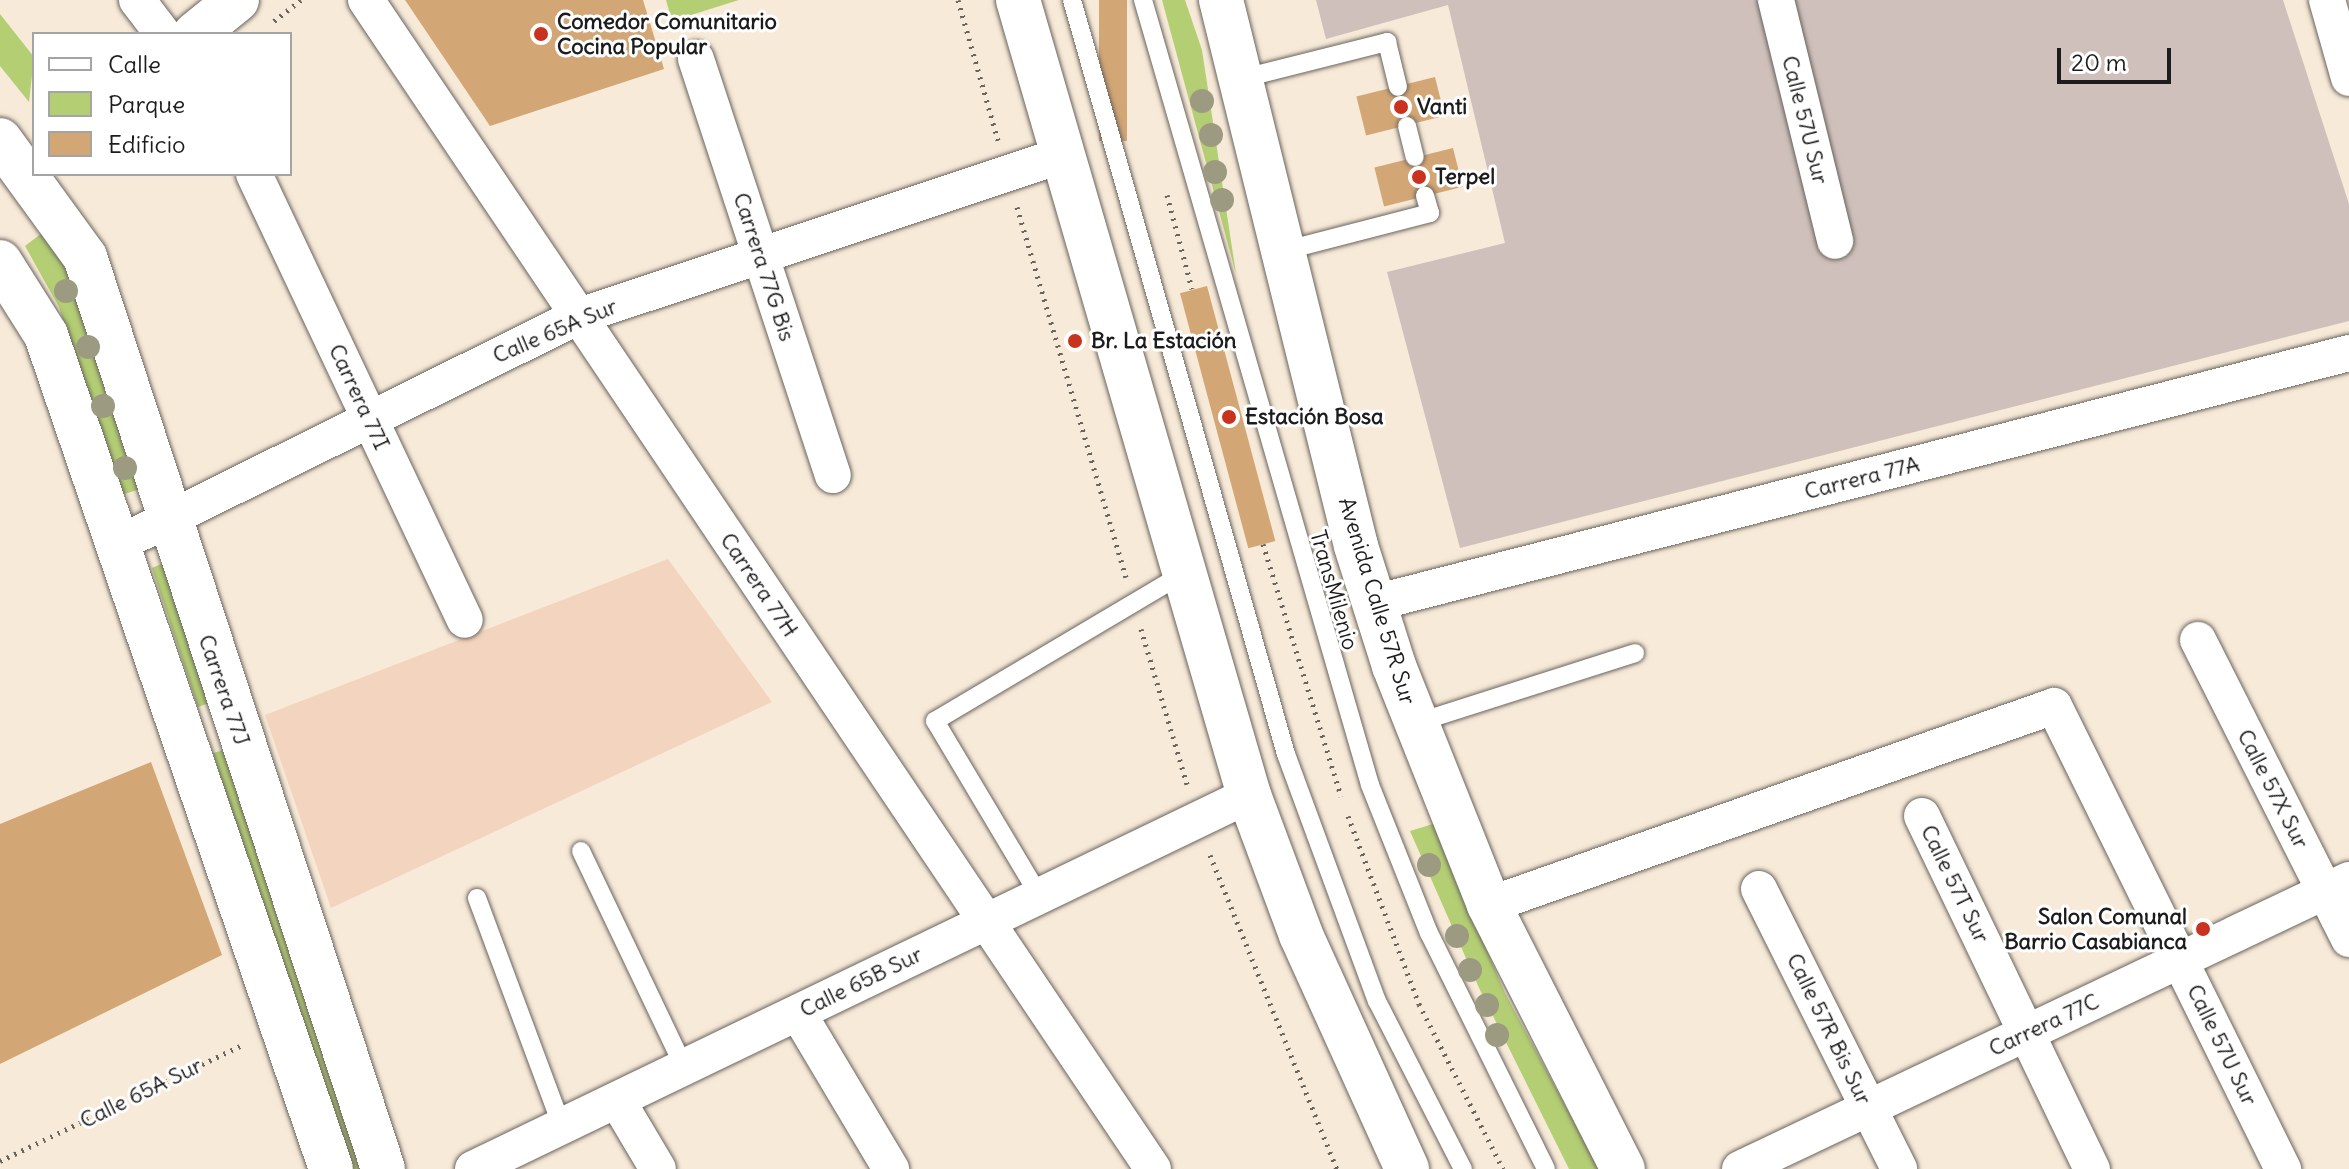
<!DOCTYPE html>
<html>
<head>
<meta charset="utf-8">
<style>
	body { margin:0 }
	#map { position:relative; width:2349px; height:1169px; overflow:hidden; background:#f8ead8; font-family:Delius,sans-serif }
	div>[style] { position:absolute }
	.built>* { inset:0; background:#f3d4bf }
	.industrial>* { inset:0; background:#cfc0bb }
	.green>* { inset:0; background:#b4ce74; transform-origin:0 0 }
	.building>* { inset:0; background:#d3a675; transform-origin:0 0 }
	.path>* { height:5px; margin-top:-2.5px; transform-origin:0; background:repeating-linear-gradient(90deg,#69645e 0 2px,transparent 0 8px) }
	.roads { filter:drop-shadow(0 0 2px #69645e) drop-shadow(0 0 2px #69645e) }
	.lane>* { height:18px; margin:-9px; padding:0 9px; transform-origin:9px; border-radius:9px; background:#fff }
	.street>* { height:36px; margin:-18px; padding:0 18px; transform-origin:18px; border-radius:18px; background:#fff }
	.secondary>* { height:44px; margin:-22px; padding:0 22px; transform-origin:22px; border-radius:22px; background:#fff }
	.highway>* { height:44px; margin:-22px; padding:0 22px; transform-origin:22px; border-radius:22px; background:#fff }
	.trees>* { width:24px; height:24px; margin:-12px; border-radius:50%; background:#9c9b82 }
	.dots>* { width:22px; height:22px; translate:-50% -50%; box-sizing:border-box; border:4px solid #fff; border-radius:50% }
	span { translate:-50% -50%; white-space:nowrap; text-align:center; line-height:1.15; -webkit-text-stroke:6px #fff; paint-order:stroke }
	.poi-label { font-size:22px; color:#1c1c1c; font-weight:700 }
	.left { translate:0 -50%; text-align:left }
	.right { translate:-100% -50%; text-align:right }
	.street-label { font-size:22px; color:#1c1c1c }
	.legend { position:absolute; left:32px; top:32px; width:260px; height:144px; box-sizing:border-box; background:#fff; border:2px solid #a4a4a4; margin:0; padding:10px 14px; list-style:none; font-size:24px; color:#1c1c1c }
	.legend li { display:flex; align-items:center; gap:16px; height:40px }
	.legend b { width:40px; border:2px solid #a4a4a4 }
	.scale { position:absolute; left:2057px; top:48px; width:114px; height:36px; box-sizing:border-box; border:4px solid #1c1c1c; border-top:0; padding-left:10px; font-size:24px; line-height:28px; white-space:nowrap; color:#1c1c1c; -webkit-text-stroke:6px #fff; paint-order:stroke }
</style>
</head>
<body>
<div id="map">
	<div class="built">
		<i style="clip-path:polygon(668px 559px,772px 702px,331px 908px,265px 715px)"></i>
	</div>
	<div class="industrial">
		<i style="clip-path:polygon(1316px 0,2283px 0,2349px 204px,2349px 321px,1460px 548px,1387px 272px,1505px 243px,1448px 5px,1326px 39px)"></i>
	</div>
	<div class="green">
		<i style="clip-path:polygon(666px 0,739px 0,672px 21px)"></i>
		<i style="clip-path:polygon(1162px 0,1185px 0,1202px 50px,1236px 274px)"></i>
		<i style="clip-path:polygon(0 14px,34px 57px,29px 102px,0 66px)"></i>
		<i style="clip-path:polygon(47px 229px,66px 257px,147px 487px,121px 495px,59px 307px,25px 246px)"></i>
		<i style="clip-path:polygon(170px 560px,214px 701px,198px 707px,152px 568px)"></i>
		<i style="left:232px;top:747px;width:444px;height:20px;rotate:72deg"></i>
		<i style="clip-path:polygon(1433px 824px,1505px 993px,1599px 1169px,1569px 1169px,1480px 990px,1410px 831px)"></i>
	</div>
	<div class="building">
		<i style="clip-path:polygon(405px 0,643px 0,664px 69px,490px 126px)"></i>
		<i style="left:1099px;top:0;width:28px;height:141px"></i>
		<i style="left:1435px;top:77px;width:40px;height:81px;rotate:76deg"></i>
		<i style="left:1453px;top:148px;width:40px;height:81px;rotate:76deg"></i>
		<i style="left:1207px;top:286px;width:264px;height:28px;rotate:75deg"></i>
		<i style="clip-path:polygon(151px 762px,222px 955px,0 1064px,0 824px)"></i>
	</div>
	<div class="path">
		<i style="left:958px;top:0;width:146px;rotate:74.1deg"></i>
		<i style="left:274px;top:21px;width:34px;rotate:-38deg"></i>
		<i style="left:1167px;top:195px;width:97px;rotate:75.1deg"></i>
		<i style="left:1017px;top:207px;width:386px;rotate:73.6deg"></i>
		<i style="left:1263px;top:544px;width:264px;rotate:72.8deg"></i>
		<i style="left:1141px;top:629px;width:162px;rotate:73.5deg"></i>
		<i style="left:1348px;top:816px;width:201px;rotate:69.3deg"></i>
		<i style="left:1419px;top:1004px;width:185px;rotate:63deg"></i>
		<i style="left:1210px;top:855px;width:339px;rotate:68deg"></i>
		<i style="left:0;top:1161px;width:271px;rotate:-25.6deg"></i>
	</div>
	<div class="roads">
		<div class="lane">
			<i style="left:1072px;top:0;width:784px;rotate:74.16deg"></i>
			<i style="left:1286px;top:754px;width:263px;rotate:69.8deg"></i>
			<i style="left:1377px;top:1001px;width:189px;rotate:62.9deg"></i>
			<i style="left:1143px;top:0;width:817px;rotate:73.87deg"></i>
			<i style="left:1370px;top:785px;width:159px;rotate:68.3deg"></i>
			<i style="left:1429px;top:933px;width:263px;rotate:63.6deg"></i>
			<i style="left:1240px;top:79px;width:152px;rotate:-14.1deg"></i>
			<i style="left:1387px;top:42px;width:46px;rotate:76.3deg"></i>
			<i style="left:1407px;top:126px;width:32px;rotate:76deg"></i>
			<i style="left:1283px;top:251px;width:152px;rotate:-14.5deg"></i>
			<i style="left:1430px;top:213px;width:18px;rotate:-106deg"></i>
			<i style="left:1416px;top:723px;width:230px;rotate:-17.7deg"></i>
			<i style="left:581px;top:851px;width:239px;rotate:64.5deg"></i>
			<i style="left:1040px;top:897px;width:205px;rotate:-120.8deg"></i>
			<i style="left:935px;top:721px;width:288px;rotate:-30.7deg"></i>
			<i style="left:477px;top:898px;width:243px;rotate:69.6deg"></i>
		</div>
		<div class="street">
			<i style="left:137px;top:0;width:43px;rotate:52.6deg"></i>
			<i style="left:366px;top:0;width:1409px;rotate:56.05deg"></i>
			<i style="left:1776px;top:0;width:248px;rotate:76.2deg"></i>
			<i style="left:2327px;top:0;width:81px;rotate:74.2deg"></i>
			<i style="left:696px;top:59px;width:438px;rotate:71.8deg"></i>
			<i style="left:254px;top:174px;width:493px;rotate:64.7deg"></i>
			<i style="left:114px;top:546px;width:519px;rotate:-26.32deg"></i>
			<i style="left:579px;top:316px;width:510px;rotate:-18.4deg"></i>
			<i style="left:1374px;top:603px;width:1007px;rotate:-14.38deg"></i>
			<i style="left:2198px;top:640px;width:335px;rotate:63.2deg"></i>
			<i style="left:1922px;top:816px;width:392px;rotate:64.3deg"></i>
			<i style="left:1759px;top:889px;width:313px;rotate:63.4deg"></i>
			<i style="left:1489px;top:905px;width:599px;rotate:-19.4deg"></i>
			<i style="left:2054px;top:706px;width:517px;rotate:63.68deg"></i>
			<i style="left:798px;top:1013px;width:182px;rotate:59.2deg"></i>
			<i style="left:617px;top:1100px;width:80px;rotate:59.3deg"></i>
			<i style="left:473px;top:1169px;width:861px;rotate:-25.73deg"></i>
			<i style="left:1740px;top:1169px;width:674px;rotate:-25.39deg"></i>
		</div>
		<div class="secondary">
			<i style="left:195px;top:34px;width:54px;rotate:-39deg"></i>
			<i style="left:0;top:140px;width:145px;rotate:54deg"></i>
			<i style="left:85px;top:257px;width:959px;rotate:71.9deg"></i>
			<i style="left:0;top:262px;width:86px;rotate:57.8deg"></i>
			<i style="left:46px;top:335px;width:881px;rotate:71.13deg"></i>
		</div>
		<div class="highway">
			<i style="left:1018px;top:0;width:828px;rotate:73.8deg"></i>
			<i style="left:1249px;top:795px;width:149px;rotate:69.6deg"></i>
			<i style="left:1301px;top:935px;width:257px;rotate:65.6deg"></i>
			<i style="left:1221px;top:0;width:562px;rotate:76.11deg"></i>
			<i style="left:1356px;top:546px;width:126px;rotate:72.4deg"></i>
			<i style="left:1394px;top:666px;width:257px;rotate:68.3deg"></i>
			<i style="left:1489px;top:905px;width:296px;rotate:63.1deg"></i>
		</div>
	</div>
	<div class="trees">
		<i style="left:1202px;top:101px"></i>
		<i style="left:1211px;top:135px"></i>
		<i style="left:1215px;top:172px"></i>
		<i style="left:1222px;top:200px"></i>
		<i style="left:66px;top:291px"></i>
		<i style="left:88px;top:347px"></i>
		<i style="left:103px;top:406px"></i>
		<i style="left:125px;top:468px"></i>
		<i style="left:1429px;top:865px"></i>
		<i style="left:1457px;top:936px"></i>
		<i style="left:1470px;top:970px"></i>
		<i style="left:1487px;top:1005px"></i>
		<i style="left:1497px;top:1035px"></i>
	</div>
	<div class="dots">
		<i style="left:541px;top:34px;background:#c8321e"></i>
		<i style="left:1401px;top:107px;background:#c8321e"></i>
		<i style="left:1419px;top:177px;background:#c8321e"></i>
		<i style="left:1075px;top:341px;background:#c8321e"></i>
		<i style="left:1229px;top:417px;background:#c8321e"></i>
		<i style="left:2203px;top:929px;background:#c8321e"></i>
	</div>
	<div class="poi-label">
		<span class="left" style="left:557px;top:34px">Comedor Comunitario<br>Cocina Popular</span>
		<span class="left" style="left:1417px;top:107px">Vanti</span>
		<span class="left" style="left:1435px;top:177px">Terpel</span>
		<span class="left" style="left:1091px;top:341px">Br. La Estación</span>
		<span class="left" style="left:1245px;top:417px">Estación Bosa</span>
		<span class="right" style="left:2187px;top:929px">Salon Comunal<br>Barrio Casabianca</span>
	</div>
	<div class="street-label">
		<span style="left:1805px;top:120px;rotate:76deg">Calle 57U Sur</span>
		<span style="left:764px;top:267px;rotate:72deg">Carrera 77G Bis</span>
		<span style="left:555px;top:331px;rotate:-23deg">Calle 65A Sur</span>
		<span style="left:359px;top:397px;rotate:65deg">Carrera 77I</span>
		<span style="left:1862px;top:478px;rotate:-14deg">Carrera 77A</span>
		<span style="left:759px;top:585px;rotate:56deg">Carrera 77H</span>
		<span style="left:1334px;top:590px;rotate:74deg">TransMilenio</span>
		<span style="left:1377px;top:601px;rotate:73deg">Avenida Calle 57R Sur</span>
		<span style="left:224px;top:690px;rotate:71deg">Carrera 77J</span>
		<span style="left:2273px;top:789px;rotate:63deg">Calle 57X Sur</span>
		<span style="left:1955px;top:884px;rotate:64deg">Calle 57T Sur</span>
		<span style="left:861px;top:982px;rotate:-26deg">Calle 65B Sur</span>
		<span style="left:2044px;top:1025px;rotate:-25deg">Carrera 77C</span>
		<span style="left:1829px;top:1029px;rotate:64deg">Calle 57R Bis Sur</span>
		<span style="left:2222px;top:1045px;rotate:64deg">Calle 57U Sur</span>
		<span style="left:141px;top:1093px;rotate:-26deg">Calle 65A Sur</span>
	</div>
	<ul class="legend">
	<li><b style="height:10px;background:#fff"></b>Calle</li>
	<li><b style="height:22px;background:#b4ce74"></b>Parque</li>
	<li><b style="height:22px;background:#d3a675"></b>Edificio</li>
	</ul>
	<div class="scale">20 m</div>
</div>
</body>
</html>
